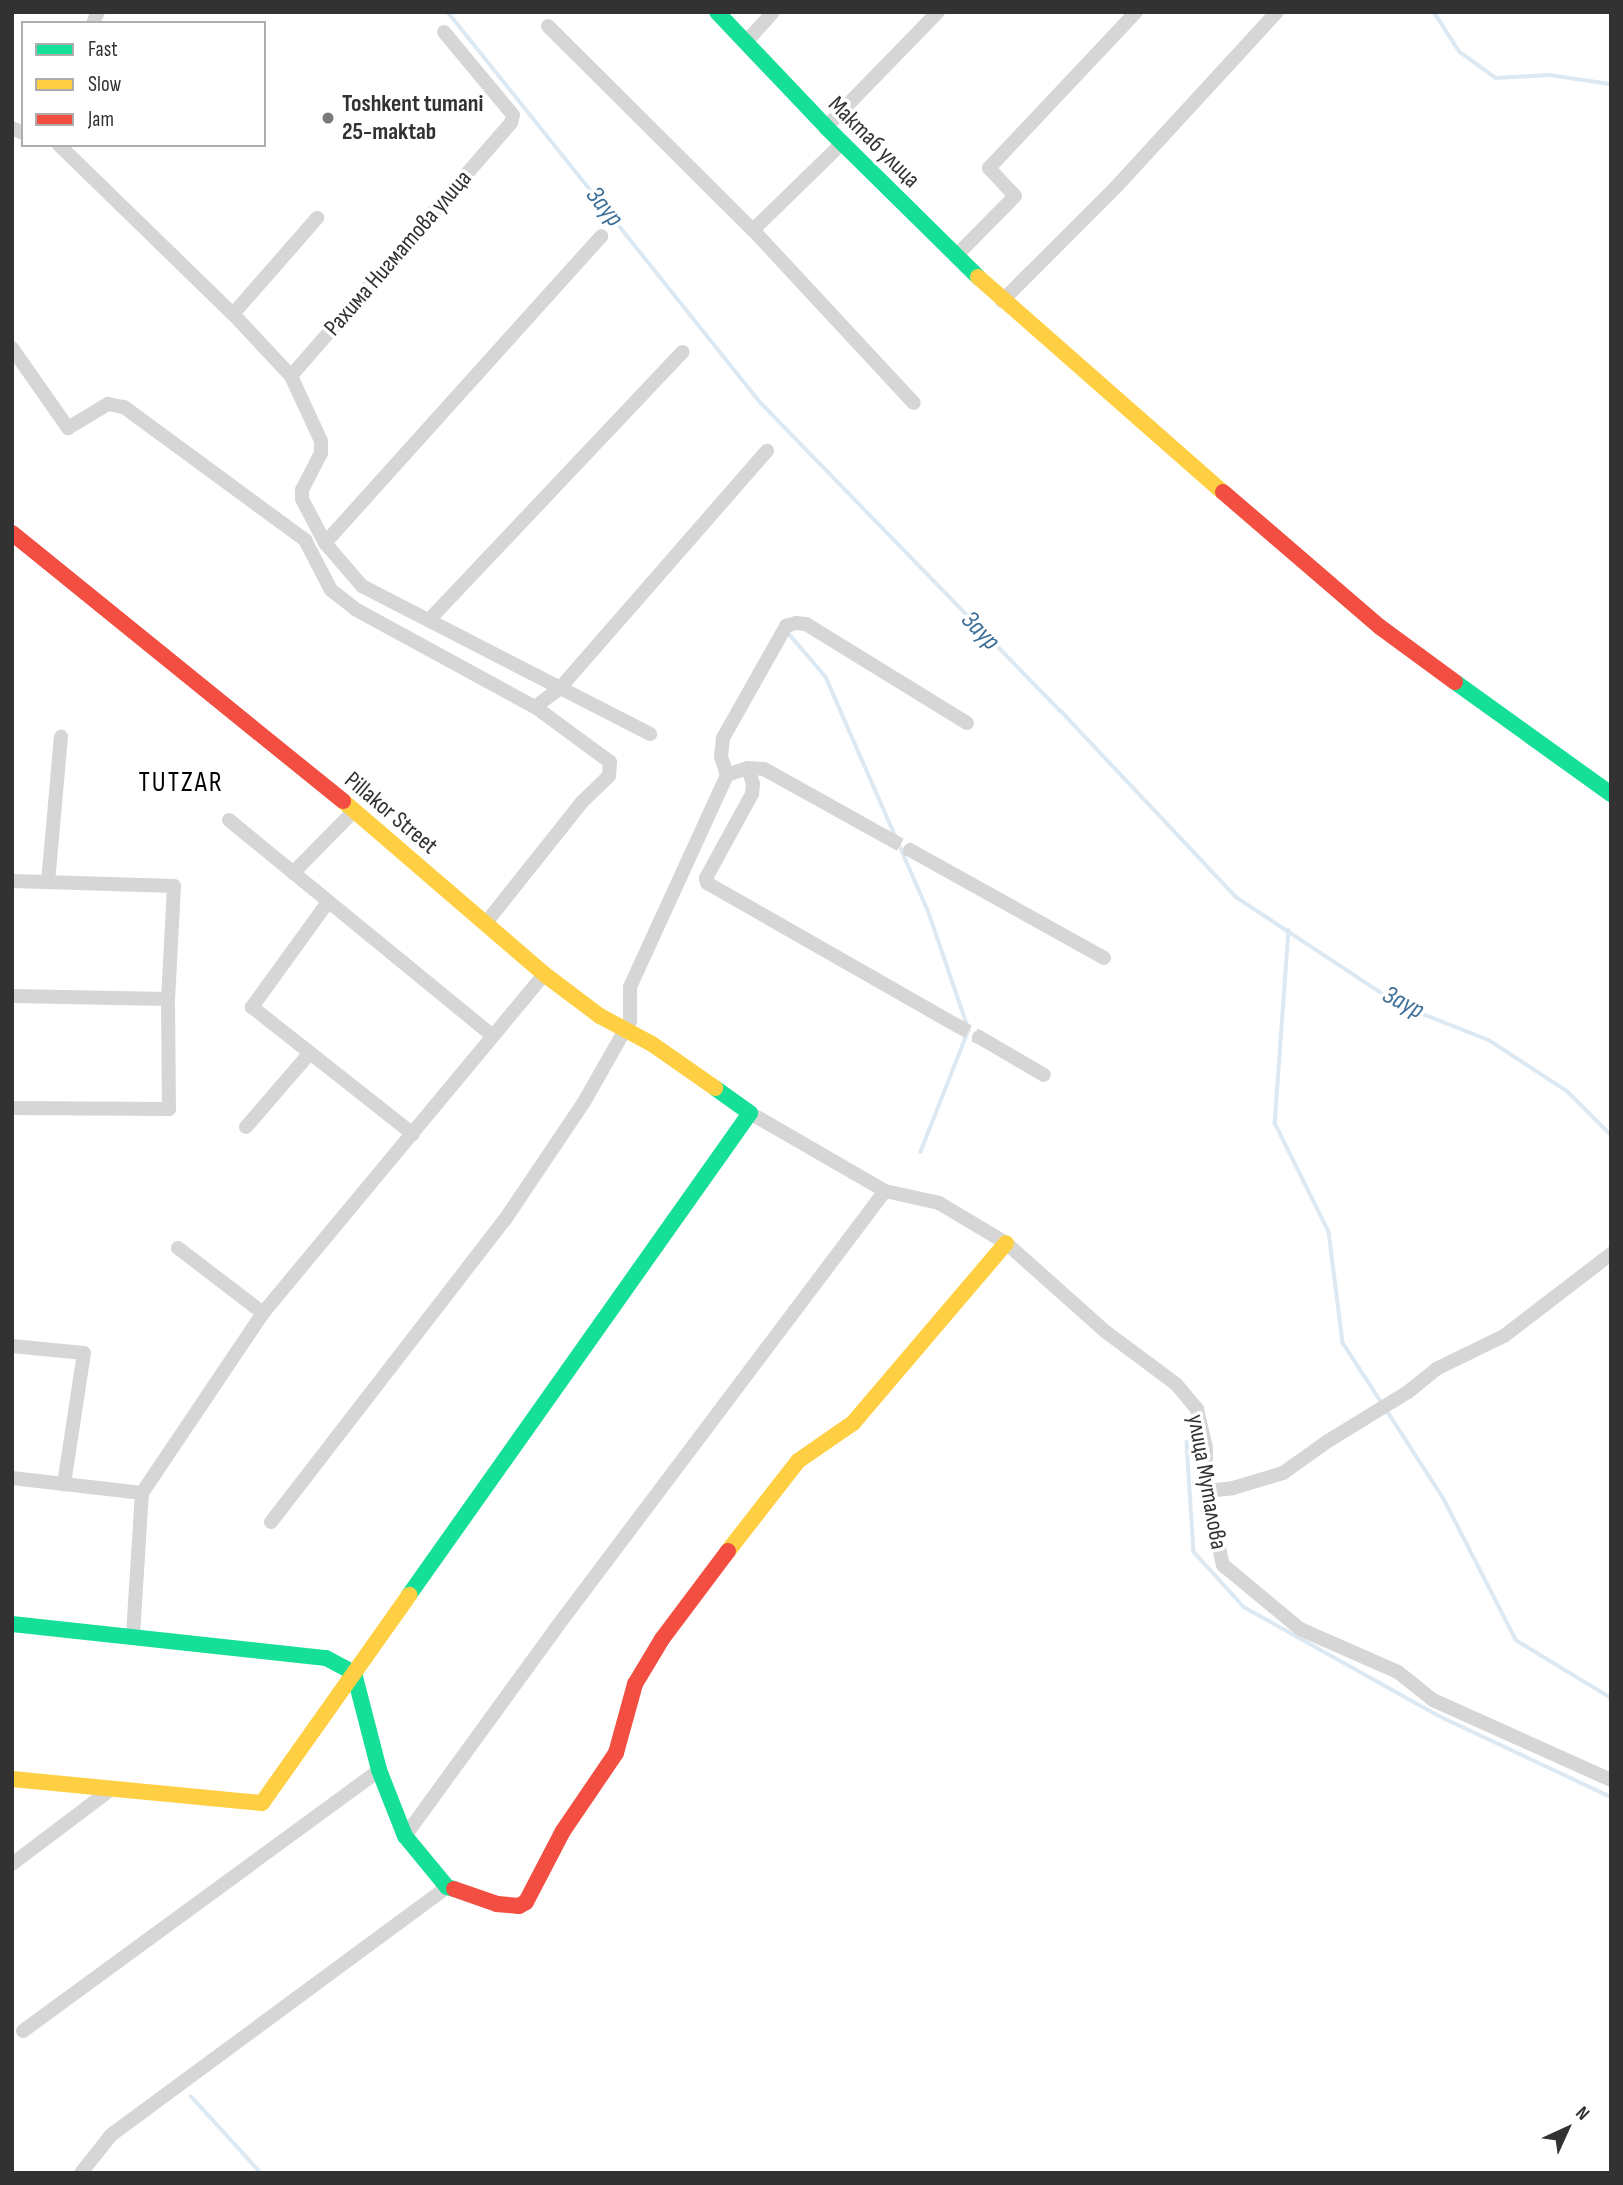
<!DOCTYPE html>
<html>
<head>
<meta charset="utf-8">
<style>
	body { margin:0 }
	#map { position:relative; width:1623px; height:2185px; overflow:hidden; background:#fff; font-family:"Sofia Sans Condensed",sans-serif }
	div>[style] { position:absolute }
	.stream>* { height:3.5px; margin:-1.75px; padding:0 1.75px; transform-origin:1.75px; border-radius:1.75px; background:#dce9f3 }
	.street-tunnel>* { height:14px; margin-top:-7px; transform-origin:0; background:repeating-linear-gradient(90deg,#d6d6d6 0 14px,transparent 0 21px) }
	.street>* { height:14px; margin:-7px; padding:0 7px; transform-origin:7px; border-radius:7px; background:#d6d6d6 }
	.fast>* { height:16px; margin:-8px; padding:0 8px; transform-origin:8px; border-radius:8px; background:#16e098 }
	.slow>* { height:16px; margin:-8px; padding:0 8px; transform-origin:8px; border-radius:8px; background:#ffcf43 }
	.jam>* { height:16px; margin:-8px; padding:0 8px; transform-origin:8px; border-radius:8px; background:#f24e42 }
	.dots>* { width:19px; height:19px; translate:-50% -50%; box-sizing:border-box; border:4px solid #fff; border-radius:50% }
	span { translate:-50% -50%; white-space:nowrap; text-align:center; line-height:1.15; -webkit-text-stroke:7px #fff; paint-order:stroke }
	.poi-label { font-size:24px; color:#323232; font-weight:700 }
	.left { translate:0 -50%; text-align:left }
	.street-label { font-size:24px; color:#323232 }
	.water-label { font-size:26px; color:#3d6f98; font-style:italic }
	.quarter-label { font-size:28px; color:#000; letter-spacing:2px }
	.frame { position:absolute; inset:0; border:14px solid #323232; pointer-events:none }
	.legend { position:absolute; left:21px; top:21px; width:245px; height:126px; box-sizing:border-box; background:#fff; border:2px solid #adadad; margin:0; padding:9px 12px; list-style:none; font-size:21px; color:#323232 }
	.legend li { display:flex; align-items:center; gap:14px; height:35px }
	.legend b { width:35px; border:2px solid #adadad }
	.north { position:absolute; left:1532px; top:2094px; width:70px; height:70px; -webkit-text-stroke:5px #fff; paint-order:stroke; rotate:45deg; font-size:19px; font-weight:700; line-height:28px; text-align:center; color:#323232 }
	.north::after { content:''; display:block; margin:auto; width:24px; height:32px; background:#323232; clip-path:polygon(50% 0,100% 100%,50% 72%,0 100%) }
</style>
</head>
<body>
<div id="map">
	<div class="stream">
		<i style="left:448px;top:12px;width:501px;rotate:51.32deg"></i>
		<i style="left:761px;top:403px;width:430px;rotate:45.8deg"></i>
		<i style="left:1061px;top:711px;width:255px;rotate:46.7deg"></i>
		<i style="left:1236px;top:897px;width:196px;rotate:33.4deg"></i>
		<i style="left:1400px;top:1005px;width:96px;rotate:21.5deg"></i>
		<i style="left:1489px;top:1040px;width:93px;rotate:33.2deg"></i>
		<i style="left:1567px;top:1091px;width:62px;rotate:45deg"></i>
		<i style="left:1434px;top:12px;width:48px;rotate:57deg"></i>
		<i style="left:1460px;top:52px;width:44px;rotate:35.8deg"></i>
		<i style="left:1496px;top:78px;width:53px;rotate:-3.2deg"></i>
		<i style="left:1549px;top:75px;width:63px;rotate:8.3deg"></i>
		<i style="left:790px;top:635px;width:55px;rotate:49.4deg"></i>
		<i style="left:826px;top:677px;width:254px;rotate:66.4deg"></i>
		<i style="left:928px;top:910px;width:127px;rotate:71.1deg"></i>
		<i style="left:969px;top:1030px;width:131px;rotate:111.5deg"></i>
		<i style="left:1289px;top:930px;width:194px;rotate:94.1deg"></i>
		<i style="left:1275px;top:1123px;width:122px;rotate:63.6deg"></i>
		<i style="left:1329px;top:1232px;width:112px;rotate:82.8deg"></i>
		<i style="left:1343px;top:1343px;width:72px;rotate:57deg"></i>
		<i style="left:1386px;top:1409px;width:107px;rotate:57.2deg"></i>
		<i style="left:1444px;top:1499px;width:158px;rotate:62.9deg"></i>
		<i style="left:1516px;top:1640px;width:111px;rotate:31.4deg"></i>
		<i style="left:1187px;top:1442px;width:110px;rotate:86.4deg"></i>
		<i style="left:1194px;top:1552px;width:74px;rotate:47.7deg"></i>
		<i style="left:1244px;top:1607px;width:223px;rotate:29.2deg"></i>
		<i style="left:1439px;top:1716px;width:190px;rotate:25.2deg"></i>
		<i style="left:191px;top:2096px;width:104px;rotate:47.7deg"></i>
	</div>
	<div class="street-tunnel">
		<i style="left:888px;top:838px;width:25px;rotate:29deg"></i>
		<i style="left:956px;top:1025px;width:26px;rotate:28deg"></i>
	</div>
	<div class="street">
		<i style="left:93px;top:23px;width:12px;rotate:-66deg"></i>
		<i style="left:548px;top:26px;width:289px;rotate:44.9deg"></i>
		<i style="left:753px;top:230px;width:236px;rotate:47.1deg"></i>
		<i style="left:747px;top:41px;width:39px;rotate:-48deg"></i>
		<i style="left:826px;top:127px;width:161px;rotate:-45.8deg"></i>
		<i style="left:12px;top:128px;width:12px;rotate:24deg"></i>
		<i style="left:59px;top:145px;width:243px;rotate:44.2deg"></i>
		<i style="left:233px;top:314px;width:85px;rotate:46.9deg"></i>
		<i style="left:291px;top:376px;width:72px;rotate:65.2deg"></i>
		<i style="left:321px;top:441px;width:12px;rotate:90deg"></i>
		<i style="left:321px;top:453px;width:42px;rotate:117.2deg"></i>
		<i style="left:302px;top:490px;width:9px;rotate:90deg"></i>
		<i style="left:302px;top:499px;width:50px;rotate:62.4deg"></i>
		<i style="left:325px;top:543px;width:57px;rotate:49.3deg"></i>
		<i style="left:362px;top:586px;width:324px;rotate:27.2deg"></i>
		<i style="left:753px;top:230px;width:124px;rotate:-44.3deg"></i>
		<i style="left:956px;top:256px;width:84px;rotate:-45.5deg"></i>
		<i style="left:1015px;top:196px;width:38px;rotate:-133deg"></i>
		<i style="left:989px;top:168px;width:214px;rotate:-46.7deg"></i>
		<i style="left:1002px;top:301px;width:161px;rotate:-45deg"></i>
		<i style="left:1116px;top:187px;width:238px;rotate:-47.4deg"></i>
		<i style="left:233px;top:314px;width:128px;rotate:-48.8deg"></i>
		<i style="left:12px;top:348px;width:98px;rotate:55deg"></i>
		<i style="left:68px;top:428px;width:47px;rotate:-31deg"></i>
		<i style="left:108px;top:404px;width:16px;rotate:11deg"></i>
		<i style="left:124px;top:407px;width:225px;rotate:36.3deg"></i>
		<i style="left:305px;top:540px;width:56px;rotate:62.5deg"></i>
		<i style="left:331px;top:590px;width:31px;rotate:38deg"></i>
		<i style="left:355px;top:609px;width:205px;rotate:28.6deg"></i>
		<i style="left:535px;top:707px;width:31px;rotate:-37deg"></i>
		<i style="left:560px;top:688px;width:315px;rotate:-48.9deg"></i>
		<i style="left:291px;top:376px;width:335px;rotate:-49deg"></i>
		<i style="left:511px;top:123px;width:8px;rotate:-76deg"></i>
		<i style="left:513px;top:115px;width:108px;rotate:-129.7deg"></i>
		<i style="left:325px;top:543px;width:413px;rotate:-48deg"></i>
		<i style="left:429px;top:620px;width:369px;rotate:-46.6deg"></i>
		<i style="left:748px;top:768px;width:17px;rotate:73deg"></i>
		<i style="left:753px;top:784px;width:10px;rotate:96deg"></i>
		<i style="left:752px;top:794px;width:96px;rotate:118.7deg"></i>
		<i style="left:706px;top:878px;width:5px;rotate:79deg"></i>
		<i style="left:707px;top:883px;width:287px;rotate:29.7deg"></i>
		<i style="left:229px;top:820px;width:340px;rotate:39.3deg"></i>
		<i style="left:888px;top:838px;width:142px;rotate:-150.9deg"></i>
		<i style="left:764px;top:769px;width:16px;rotate:-176deg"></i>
		<i style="left:748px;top:768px;width:22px;rotate:162deg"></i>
		<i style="left:727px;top:775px;width:19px;rotate:-108deg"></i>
		<i style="left:721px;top:757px;width:19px;rotate:-84deg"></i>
		<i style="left:723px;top:738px;width:129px;rotate:-60.6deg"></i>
		<i style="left:786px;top:626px;width:10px;rotate:-17deg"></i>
		<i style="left:796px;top:623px;width:10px;rotate:6deg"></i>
		<i style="left:806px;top:624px;width:189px;rotate:31.6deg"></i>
		<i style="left:910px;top:850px;width:222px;rotate:29.1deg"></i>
		<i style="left:293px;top:873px;width:87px;rotate:-45.5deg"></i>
		<i style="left:12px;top:881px;width:162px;rotate:1.8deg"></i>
		<i style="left:174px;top:886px;width:113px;rotate:93deg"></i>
		<i style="left:168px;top:999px;width:110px;rotate:89.5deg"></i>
		<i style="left:169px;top:1109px;width:157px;rotate:-179.6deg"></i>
		<i style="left:48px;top:882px;width:146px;rotate:-84.9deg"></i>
		<i style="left:328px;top:902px;width:130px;rotate:125.9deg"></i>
		<i style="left:252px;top:1007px;width:205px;rotate:38.3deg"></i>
		<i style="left:485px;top:924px;width:156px;rotate:-51.5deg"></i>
		<i style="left:582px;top:802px;width:37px;rotate:-44deg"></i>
		<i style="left:609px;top:776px;width:14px;rotate:-86deg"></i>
		<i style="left:610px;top:762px;width:93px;rotate:-143.7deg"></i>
		<i style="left:12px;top:996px;width:156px;rotate:1.1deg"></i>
		<i style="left:979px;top:1037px;width:75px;rotate:30.3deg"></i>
		<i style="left:750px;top:1113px;width:156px;rotate:30deg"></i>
		<i style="left:885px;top:1191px;width:55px;rotate:12.5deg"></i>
		<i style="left:939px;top:1203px;width:78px;rotate:30.8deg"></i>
		<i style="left:1006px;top:1243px;width:134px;rotate:41.7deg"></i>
		<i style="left:1106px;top:1332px;width:87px;rotate:36.6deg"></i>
		<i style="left:1176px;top:1384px;width:33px;rotate:50deg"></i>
		<i style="left:1197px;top:1409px;width:39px;rotate:77deg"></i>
		<i style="left:1206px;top:1447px;width:44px;rotate:90deg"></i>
		<i style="left:1206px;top:1491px;width:76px;rotate:77.1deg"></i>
		<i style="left:1223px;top:1565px;width:100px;rotate:39.7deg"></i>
		<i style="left:1300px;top:1629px;width:107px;rotate:23.7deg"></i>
		<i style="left:1398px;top:1672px;width:45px;rotate:38.7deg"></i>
		<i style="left:1433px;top:1700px;width:195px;rotate:24.2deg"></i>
		<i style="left:246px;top:1127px;width:96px;rotate:-49.2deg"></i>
		<i style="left:178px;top:1248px;width:107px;rotate:37.4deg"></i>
		<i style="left:12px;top:1346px;width:72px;rotate:5.6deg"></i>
		<i style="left:84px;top:1353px;width:133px;rotate:98.7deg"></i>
		<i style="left:12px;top:1478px;width:131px;rotate:6.6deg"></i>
		<i style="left:1206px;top:1491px;width:27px;rotate:-6deg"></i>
		<i style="left:1233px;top:1488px;width:52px;rotate:-16.7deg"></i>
		<i style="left:1283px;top:1473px;width:55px;rotate:-35.4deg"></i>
		<i style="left:1328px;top:1441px;width:94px;rotate:-31.5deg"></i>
		<i style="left:1408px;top:1392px;width:36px;rotate:-39deg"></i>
		<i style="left:1436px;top:1369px;width:76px;rotate:-25.9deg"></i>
		<i style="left:1504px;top:1336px;width:135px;rotate:-37.5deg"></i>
		<i style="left:271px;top:1522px;width:381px;rotate:-52.3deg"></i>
		<i style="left:504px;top:1221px;width:143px;rotate:-56.1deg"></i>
		<i style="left:584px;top:1102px;width:93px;rotate:-60.4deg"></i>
		<i style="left:630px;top:1021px;width:34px;rotate:-90deg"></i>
		<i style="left:630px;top:987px;width:233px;rotate:-65.4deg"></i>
		<i style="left:133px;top:1635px;width:142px;rotate:-86.4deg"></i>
		<i style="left:142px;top:1493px;width:217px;rotate:-56.1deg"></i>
		<i style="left:263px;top:1313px;width:440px;rotate:-50.3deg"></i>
		<i style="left:405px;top:1836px;width:257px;rotate:-54deg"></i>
		<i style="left:556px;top:1628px;width:547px;rotate:-53.03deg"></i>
		<i style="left:12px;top:1864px;width:126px;rotate:-37deg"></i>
		<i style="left:23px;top:2031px;width:441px;rotate:-36.2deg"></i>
		<i style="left:81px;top:2173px;width:48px;rotate:-51.7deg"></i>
		<i style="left:111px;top:2135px;width:418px;rotate:-36.4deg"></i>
	</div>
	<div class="fast">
		<i style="left:717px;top:12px;width:158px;rotate:46.5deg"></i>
		<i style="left:826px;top:127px;width:214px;rotate:44.6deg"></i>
		<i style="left:1455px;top:682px;width:192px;rotate:35.7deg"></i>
		<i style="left:409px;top:1595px;width:590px;rotate:-54.72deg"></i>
		<i style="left:750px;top:1113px;width:43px;rotate:-144.5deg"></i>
		<i style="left:12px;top:1624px;width:316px;rotate:6.2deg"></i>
		<i style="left:326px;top:1658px;width:32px;rotate:28deg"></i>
		<i style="left:354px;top:1673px;width:100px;rotate:75.5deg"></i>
		<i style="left:379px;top:1770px;width:71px;rotate:68.5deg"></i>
		<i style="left:405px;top:1836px;width:66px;rotate:50.5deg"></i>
		<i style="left:447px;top:1887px;width:7px;rotate:16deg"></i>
	</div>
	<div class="slow">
		<i style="left:978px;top:277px;width:326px;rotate:41.3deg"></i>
		<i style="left:343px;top:801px;width:265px;rotate:40.7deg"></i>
		<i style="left:544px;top:974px;width:70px;rotate:36.9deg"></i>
		<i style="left:600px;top:1016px;width:59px;rotate:28.3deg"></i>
		<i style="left:652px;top:1044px;width:77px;rotate:34.9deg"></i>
		<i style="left:728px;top:1551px;width:114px;rotate:-52.1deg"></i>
		<i style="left:798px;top:1461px;width:67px;rotate:-34.6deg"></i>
		<i style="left:853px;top:1423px;width:236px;rotate:-49.6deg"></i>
		<i style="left:12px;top:1779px;width:251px;rotate:5.5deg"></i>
		<i style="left:262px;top:1803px;width:255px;rotate:-54.7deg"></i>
	</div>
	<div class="jam">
		<i style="left:1223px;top:492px;width:207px;rotate:40.7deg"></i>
		<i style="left:1380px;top:627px;width:93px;rotate:36.3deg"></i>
		<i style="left:12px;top:533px;width:426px;rotate:39deg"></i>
		<i style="left:454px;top:1889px;width:46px;rotate:19.2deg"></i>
		<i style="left:497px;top:1904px;width:22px;rotate:5deg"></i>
		<i style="left:519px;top:1906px;width:8px;rotate:-30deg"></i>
		<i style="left:526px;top:1902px;width:80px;rotate:-62.5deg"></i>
		<i style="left:563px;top:1831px;width:94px;rotate:-55.8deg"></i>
		<i style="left:616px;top:1753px;width:72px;rotate:-74.6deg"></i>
		<i style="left:635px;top:1684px;width:52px;rotate:-59deg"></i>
		<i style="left:662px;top:1639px;width:110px;rotate:-53.1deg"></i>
	</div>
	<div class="dots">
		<i style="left:328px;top:118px;background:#7a7a7a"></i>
	</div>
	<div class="poi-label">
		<span class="left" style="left:342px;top:118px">Toshkent tumani<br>25-maktab</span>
	</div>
	<div class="street-label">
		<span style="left:874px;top:142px;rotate:45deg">Мактаб улица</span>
		<span style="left:398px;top:253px;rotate:-49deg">Рахима Нигматова улица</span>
		<span style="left:391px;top:813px;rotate:40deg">Pillakor Street</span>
		<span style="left:1207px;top:1482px;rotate:80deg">улица Муталова</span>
	</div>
	<div class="water-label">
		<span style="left:604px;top:207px;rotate:51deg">Заур</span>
		<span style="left:980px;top:631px;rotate:46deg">Заур</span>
		<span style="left:1403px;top:1003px;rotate:27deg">Заур</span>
	</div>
	<div class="quarter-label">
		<span style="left:181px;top:783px">TUTZAR</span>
	</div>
	<div class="frame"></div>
	<ul class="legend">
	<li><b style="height:9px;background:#16e098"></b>Fast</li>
	<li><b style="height:9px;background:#ffcf43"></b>Slow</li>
	<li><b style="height:9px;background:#f24e42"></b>Jam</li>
	</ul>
	<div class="north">N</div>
</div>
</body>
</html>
